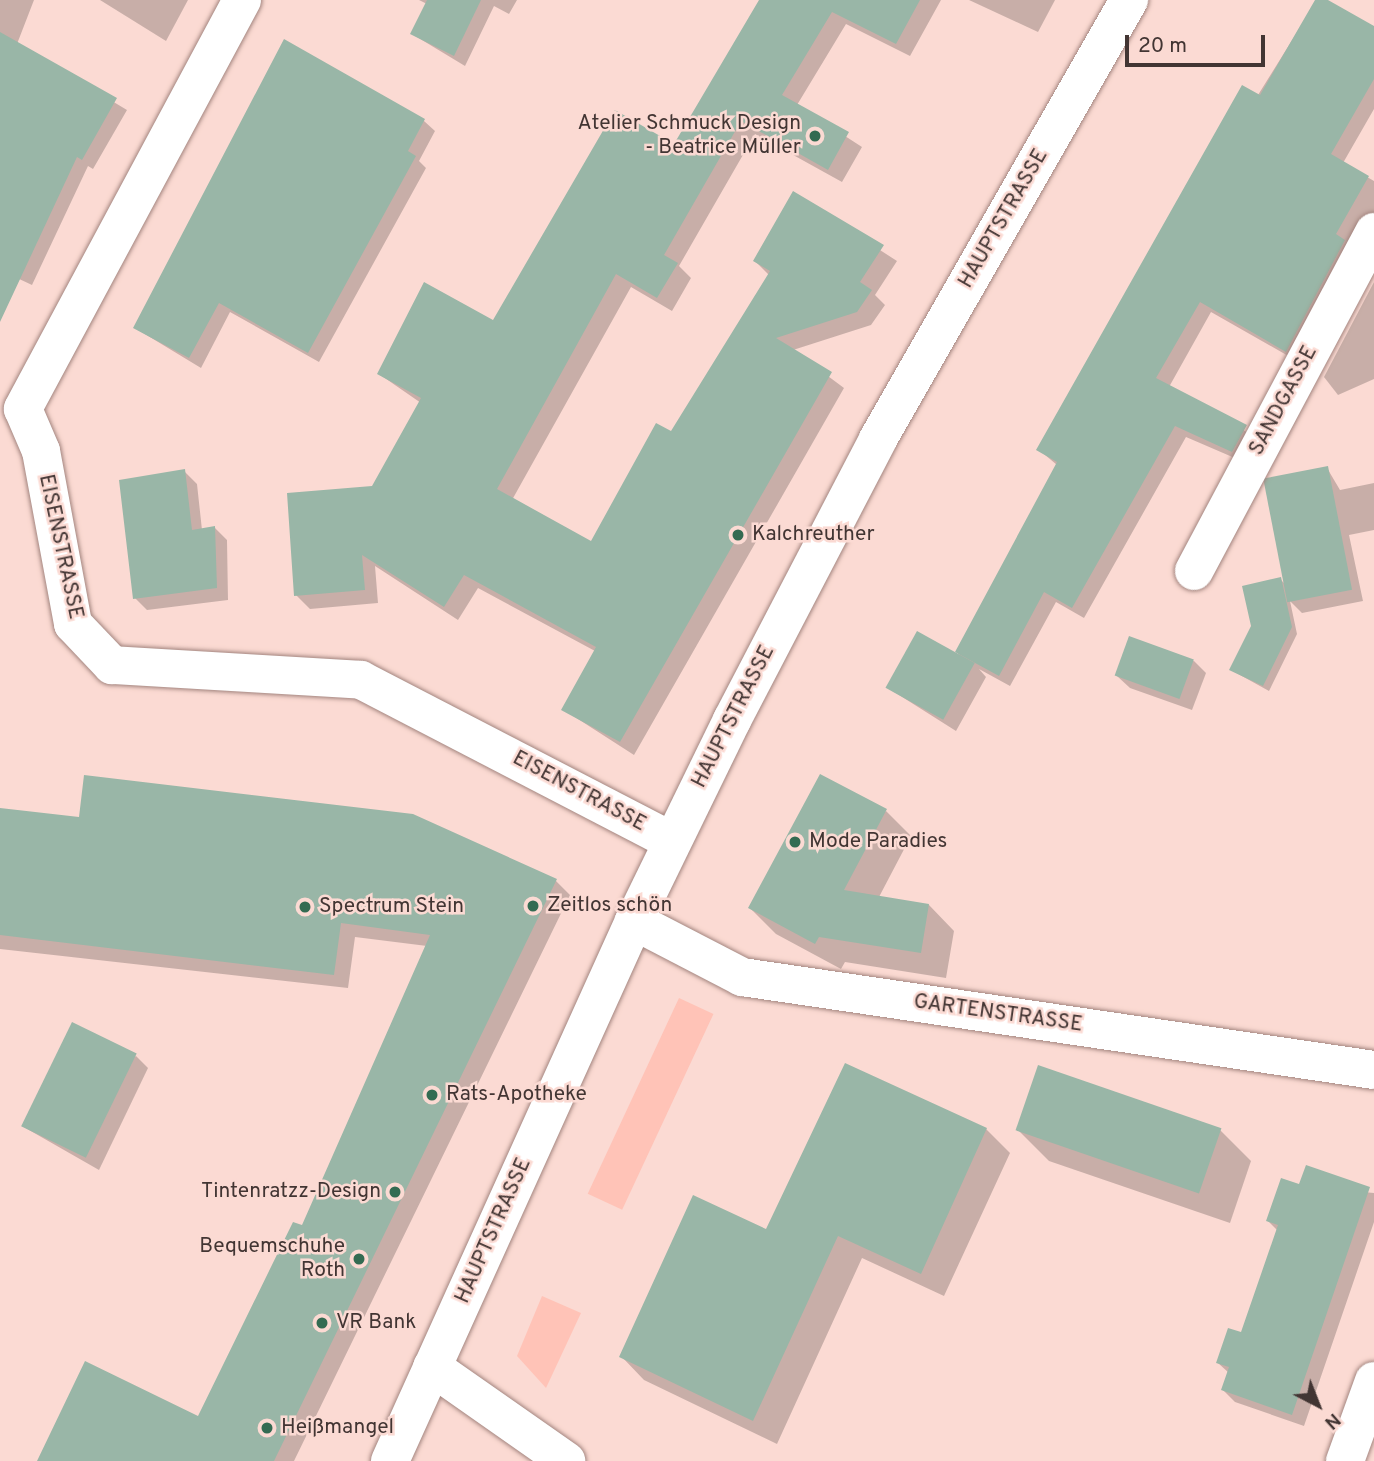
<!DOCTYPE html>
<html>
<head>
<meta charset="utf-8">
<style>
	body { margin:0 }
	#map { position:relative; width:1374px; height:1461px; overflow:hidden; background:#fbdad3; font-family:Overpass,sans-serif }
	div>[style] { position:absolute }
	.green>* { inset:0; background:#ffc3b7; transform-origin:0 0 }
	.shadow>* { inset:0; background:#0003 }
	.building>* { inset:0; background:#99b6a7; transform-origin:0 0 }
	.roads { filter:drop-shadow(0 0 2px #a3857f) drop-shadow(0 0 2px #a3857f) }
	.street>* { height:38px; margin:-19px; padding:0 19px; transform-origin:19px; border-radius:19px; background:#fff }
	.primary>* { height:38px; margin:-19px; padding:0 19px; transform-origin:19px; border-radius:19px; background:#fff }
	.dots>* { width:19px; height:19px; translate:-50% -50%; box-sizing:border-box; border:4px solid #fbdad3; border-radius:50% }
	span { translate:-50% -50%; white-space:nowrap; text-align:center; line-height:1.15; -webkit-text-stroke:5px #fbdad3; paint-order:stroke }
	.poi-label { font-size:21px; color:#423533 }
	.right { translate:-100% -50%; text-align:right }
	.left { translate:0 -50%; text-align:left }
	.street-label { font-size:21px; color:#423533 }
	.north { position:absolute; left:1283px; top:1370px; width:70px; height:70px; -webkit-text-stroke:5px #fbdad3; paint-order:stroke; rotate:138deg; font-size:19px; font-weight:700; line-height:28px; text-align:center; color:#423533 }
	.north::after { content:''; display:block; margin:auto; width:24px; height:32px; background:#423533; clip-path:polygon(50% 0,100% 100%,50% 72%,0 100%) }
	.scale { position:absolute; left:1125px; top:35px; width:140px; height:32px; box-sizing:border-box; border:4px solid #423533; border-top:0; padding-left:9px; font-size:21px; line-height:24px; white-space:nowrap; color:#423533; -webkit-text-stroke:5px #fbdad3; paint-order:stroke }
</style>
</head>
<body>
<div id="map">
	<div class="green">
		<i style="left:679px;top:998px;width:38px;height:216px;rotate:25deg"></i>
		<i style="clip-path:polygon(542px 1296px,581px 1313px,546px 1388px,517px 1356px)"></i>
	</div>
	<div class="shadow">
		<i style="clip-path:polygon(0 0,34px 0,17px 44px,127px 110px,93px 169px,88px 166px,32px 285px,0 270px)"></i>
		<i style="clip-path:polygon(100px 0,188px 0,166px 41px)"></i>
		<i style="clip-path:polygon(419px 0,517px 0,509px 14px,494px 6px,465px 66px,412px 34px,427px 4px)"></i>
		<i style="clip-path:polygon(761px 0,941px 0,910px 56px,846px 24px,797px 105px,862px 147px,842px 182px,755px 134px,679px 266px,691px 278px,672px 311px,631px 287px,512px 500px,591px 544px,672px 434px,769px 275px,755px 261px,793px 194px,897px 261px,875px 295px,885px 305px,871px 325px,793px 350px,844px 388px,634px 755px,564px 710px,595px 651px,478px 588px,458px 620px,375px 566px,378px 603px,310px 609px,296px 595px,373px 488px,421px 403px,379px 374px,494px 323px,675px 146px)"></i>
		<i style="clip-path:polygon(969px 0,1055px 0,1038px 32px)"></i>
		<i style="clip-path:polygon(1317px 0,1374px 28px,1374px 109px,1343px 163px,1374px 181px,1374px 227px,1297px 361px,1211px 312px,1169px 387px,1257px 438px,1244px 462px,1186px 437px,1084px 618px,1056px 602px,1010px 686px,979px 669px,986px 677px,956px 731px,888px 688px,962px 658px,957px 652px,1057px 465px,1038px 449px)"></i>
		<i style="clip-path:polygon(284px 41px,424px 121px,435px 131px,419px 161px,426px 168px,319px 362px,230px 312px,201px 368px,135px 328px)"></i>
		<i style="clip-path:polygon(1374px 282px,1374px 379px,1338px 395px,1324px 377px)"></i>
		<i style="clip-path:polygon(1327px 468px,1340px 490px,1374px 483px,1374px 530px,1349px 535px,1363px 601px,1302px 613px,1290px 601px,1297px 634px,1269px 691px,1231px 670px,1280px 579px,1288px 587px,1270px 480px)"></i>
		<i style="clip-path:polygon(184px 471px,197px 484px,202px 530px,215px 528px,227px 540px,228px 600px,147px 610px,135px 598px)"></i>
		<i style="clip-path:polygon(1194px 661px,1206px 673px,1192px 710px,1130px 688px,1117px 676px)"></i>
		<i style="clip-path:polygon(0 810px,556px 881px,570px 895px,294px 1461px,49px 1461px,199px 1418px,303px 1227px,427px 946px,355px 937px,348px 988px,0 949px)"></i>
		<i style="clip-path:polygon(886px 811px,911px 836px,879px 897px,929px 905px,954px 931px,946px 978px,845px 962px,841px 969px,776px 934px,750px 908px)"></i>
		<i style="clip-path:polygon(136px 1056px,148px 1068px,99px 1170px,22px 1126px)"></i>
		<i style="clip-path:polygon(986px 1129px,1010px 1153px,944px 1296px,862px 1258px,777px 1444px,644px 1380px,621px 1356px,767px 1231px)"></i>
		<i style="clip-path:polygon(1018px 1130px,1220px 1130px,1251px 1161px,1230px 1223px,1049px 1161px)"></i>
		<i style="clip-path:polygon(1300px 1186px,1374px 1193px,1374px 1222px,1304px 1426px,1235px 1402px,1223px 1390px,1229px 1373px,1218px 1363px,1242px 1334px,1278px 1231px,1268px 1221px)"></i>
	</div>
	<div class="building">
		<i style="clip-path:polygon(427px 0,481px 0,454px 56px,410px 34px)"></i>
		<i style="clip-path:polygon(759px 0,920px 0,896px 44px,832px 12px,782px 95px,849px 132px,828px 170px,741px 121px,664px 255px,678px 263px,657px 298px,616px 274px,497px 489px,591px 541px,656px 423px,671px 431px,770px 271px,753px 261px,793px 191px,884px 245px,860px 282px,872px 290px,857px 312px,776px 338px,832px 372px,620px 742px,561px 710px,596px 647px,464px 575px,444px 607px,362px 555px,365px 590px,294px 596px,287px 493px,372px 486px,421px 398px,377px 374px,424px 282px,493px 320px,615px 110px,674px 144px)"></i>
		<i style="clip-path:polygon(1315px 0,1328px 0,1374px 26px,1374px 79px,1331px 154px,1369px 176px,1336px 234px,1345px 240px,1286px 352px,1200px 302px,1156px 378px,1247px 425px,1232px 452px,1175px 426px,1072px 608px,1044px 592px,999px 676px,955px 652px,1057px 462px,1036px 450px,1242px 85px,1260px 95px)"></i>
		<i style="clip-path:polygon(0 32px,117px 98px,82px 160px,77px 157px,0 322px)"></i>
		<i style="clip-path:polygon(284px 39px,425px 119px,408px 151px,416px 156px,308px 353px,219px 303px,189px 358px,133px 328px)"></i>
		<i style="left:1328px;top:466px;width:126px;height:66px;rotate:79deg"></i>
		<i style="clip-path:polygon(185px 469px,192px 530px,215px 526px,217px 588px,133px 599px,119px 480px)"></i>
		<i style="clip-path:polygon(1281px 577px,1292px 627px,1263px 686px,1229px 670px,1251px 626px,1242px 586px)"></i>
		<i style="left:917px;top:631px;width:66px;height:65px;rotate:29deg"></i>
		<i style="left:1129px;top:636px;width:69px;height:42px;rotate:20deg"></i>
		<i style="clip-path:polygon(820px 774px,887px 809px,844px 890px,929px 904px,921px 953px,819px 937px,815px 944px,748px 908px)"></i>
		<i style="clip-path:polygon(84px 775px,413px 814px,557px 879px,274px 1461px,37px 1461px,85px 1361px,198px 1416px,293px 1222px,302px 1225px,430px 935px,341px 923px,334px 975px,0 935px,0 808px,79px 817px)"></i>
		<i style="left:72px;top:1022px;width:72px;height:116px;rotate:26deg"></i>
		<i style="clip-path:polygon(845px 1063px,987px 1128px,921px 1274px,838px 1236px,753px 1421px,619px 1357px,693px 1195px,766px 1229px)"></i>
		<i style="left:1038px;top:1065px;width:194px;height:69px;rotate:19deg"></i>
		<i style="clip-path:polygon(1306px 1165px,1370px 1187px,1292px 1415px,1221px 1390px,1229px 1367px,1216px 1363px,1228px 1328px,1241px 1332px,1278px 1225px,1266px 1221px,1281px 1178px,1299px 1184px)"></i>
	</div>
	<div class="roads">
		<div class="street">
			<i style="left:242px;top:0;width:464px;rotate:118.2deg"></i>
			<i style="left:23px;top:409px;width:46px;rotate:66.8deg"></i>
			<i style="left:41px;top:451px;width:176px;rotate:79.5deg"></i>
			<i style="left:73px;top:624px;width:57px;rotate:46.4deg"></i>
			<i style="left:112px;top:665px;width:249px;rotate:3.4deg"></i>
			<i style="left:361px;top:680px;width:349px;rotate:27.4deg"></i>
			<i style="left:1194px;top:571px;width:384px;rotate:-62deg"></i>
			<i style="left:634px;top:921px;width:122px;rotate:27.4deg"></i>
			<i style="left:742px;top:977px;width:639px;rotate:8.37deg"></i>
			<i style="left:432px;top:1367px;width:164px;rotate:35deg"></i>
			<i style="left:1345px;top:1461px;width:85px;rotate:-70.1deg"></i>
		</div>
		<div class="primary">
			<i style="left:390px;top:1461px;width:593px;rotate:-65.68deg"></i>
			<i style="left:634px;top:921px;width:224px;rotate:-64deg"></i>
			<i style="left:732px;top:720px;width:317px;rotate:-62.5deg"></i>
			<i style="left:878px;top:439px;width:506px;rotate:-60.24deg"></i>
		</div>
	</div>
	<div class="dots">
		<i style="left:815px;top:136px;background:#346b52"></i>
		<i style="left:738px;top:535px;background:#346b52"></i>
		<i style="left:795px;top:842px;background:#346b52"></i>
		<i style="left:533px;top:906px;background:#346b52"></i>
		<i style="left:305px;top:907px;background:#346b52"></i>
		<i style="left:432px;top:1095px;background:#346b52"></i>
		<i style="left:395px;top:1192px;background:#346b52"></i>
		<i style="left:359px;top:1259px;background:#346b52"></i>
		<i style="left:322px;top:1323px;background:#346b52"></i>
		<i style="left:267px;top:1428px;background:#346b52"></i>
	</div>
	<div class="poi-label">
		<span class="right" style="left:801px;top:136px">Atelier Schmuck Design<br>- Beatrice Müller</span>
		<span class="left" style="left:752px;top:535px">Kalchreuther</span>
		<span class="left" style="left:809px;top:842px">Mode Paradies</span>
		<span class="left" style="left:547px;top:906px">Zeitlos schön</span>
		<span class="left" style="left:319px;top:907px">Spectrum Stein</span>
		<span class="left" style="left:446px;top:1095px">Rats-Apotheke</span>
		<span class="right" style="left:381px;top:1192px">Tintenratzz-Design</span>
		<span class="right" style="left:345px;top:1259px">Bequemschuhe<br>Roth</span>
		<span class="left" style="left:336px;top:1323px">VR Bank</span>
		<span class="left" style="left:281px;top:1428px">Heißmangel</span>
	</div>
	<div class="street-label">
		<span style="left:1004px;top:219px;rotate:-60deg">HAUPTSTRASSE</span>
		<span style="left:1284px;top:401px;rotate:-62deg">SANDGASSE</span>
		<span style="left:60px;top:547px;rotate:78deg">EISENSTRASSE</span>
		<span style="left:734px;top:717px;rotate:-63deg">HAUPTSTRASSE</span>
		<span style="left:579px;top:792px;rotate:28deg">EISENSTRASSE</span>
		<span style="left:998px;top:1014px;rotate:8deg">GARTENSTRASSE</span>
		<span style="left:494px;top:1231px;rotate:-66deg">HAUPTSTRASSE</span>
	</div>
	<div class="north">N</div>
	<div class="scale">20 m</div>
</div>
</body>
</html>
